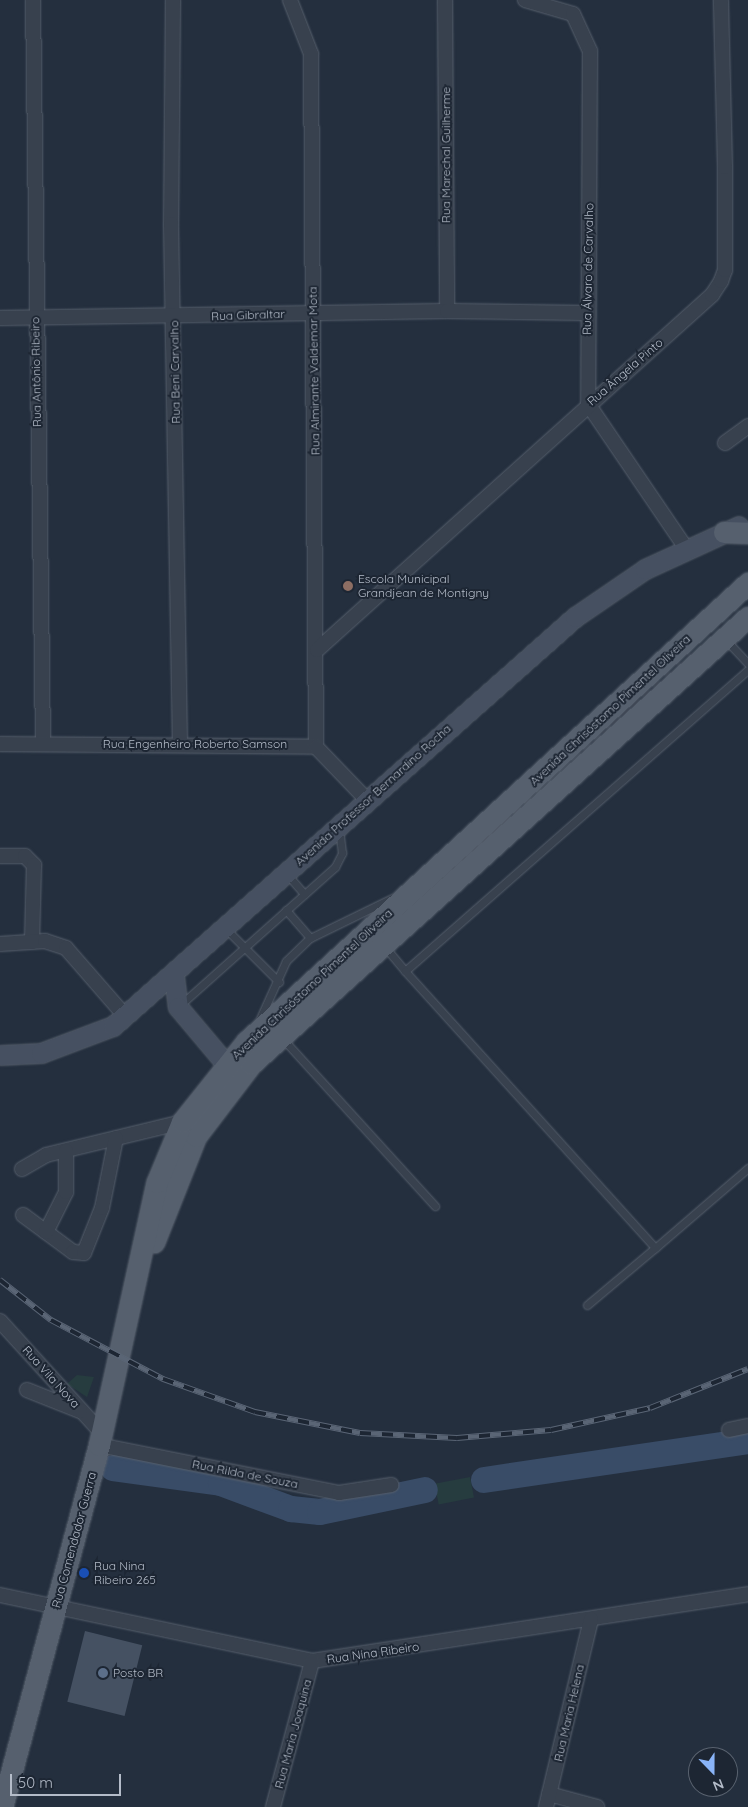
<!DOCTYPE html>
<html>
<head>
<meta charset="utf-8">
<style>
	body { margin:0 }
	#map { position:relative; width:748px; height:1807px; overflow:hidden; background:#242f3e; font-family:Quicksand,sans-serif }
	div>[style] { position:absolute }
	.green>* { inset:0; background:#263c3f; transform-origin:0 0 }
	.river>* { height:26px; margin:-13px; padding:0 13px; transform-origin:13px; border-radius:13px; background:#394c67 }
	.building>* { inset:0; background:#455162; transform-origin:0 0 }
	.roads { filter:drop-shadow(0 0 1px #565f6c) drop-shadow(0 0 1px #565f6c) }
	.service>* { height:7px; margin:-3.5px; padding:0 3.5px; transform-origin:3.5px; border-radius:3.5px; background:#38414e }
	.minor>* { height:14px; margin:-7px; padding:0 7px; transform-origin:7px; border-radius:7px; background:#38414e }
	.secondary>* { height:19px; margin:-9.5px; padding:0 9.5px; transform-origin:9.5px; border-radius:9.5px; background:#465061 }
	.primary>* { height:21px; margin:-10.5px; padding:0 10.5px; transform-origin:10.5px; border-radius:10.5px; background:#56606e }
	.rail>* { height:5.5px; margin-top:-2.75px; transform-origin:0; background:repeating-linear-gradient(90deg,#1d2633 0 11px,#5a6575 0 22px); box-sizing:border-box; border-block:1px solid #5a6575 }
	.dots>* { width:14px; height:14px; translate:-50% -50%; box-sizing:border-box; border:2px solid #1d2633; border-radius:50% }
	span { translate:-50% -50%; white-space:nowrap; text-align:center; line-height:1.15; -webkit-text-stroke:4px #1d2633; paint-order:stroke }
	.street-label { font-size:12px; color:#b4bcc9 }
	.poi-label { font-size:12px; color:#b4bcc9 }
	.left { translate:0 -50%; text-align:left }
	.north { position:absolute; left:688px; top:1747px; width:50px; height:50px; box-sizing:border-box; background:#1d2633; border:1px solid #59626f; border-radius:50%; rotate:158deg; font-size:14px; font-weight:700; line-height:20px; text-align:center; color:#b4bcc9 }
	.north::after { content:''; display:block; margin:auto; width:18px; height:22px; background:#8ab4f8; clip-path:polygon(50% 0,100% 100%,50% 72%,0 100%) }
	.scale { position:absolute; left:10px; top:1774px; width:111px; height:22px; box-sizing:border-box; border:2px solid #b4bcc9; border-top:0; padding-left:6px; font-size:15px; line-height:18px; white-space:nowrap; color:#b4bcc9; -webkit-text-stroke:4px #1d2633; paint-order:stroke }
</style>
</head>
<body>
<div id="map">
	<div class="green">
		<i style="clip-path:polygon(77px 1375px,94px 1377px,87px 1397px,67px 1384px)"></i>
		<i style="left:470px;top:1477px;width:21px;height:36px;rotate:79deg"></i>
	</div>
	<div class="river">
		<i style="left:113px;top:1468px;width:109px;rotate:7.9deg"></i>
		<i style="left:221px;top:1483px;width:75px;rotate:20.4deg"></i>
		<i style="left:291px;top:1509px;width:29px;rotate:6deg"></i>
		<i style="left:320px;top:1512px;width:107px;rotate:-11.8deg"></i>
		<i style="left:484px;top:1480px;width:267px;rotate:-8.4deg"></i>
	</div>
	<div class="building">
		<i style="left:85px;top:1631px;width:59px;height:73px;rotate:14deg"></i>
	</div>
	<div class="roads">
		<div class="service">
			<i style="left:726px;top:640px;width:33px;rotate:47deg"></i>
			<i style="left:286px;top:873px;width:28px;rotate:49deg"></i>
			<i style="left:286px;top:910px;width:37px;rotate:49deg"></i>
			<i style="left:226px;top:929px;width:75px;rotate:45deg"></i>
			<i style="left:385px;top:947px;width:31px;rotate:50deg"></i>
			<i style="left:405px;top:971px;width:456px;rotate:-41.3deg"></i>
			<i style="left:405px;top:971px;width:373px;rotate:47.9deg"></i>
			<i style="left:655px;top:1248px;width:123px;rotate:-40.7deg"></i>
			<i style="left:179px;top:1006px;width:209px;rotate:-41.7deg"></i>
			<i style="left:335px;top:867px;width:16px;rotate:-63deg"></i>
			<i style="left:342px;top:853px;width:25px;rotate:-97deg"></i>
			<i style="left:258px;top:1023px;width:68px;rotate:-65.7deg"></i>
			<i style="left:286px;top:961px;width:33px;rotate:-44deg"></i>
			<i style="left:310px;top:938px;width:91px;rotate:-26deg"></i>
			<i style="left:283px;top:1039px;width:226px;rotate:47.7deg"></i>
			<i style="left:587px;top:1305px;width:89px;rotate:-40deg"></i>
		</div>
		<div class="minor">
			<i style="left:33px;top:0;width:744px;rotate:89.23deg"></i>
			<i style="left:173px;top:0;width:224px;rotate:90.5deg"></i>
			<i style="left:171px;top:224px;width:520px;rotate:89.01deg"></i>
			<i style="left:290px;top:0;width:58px;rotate:68.7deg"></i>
			<i style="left:311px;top:54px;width:693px;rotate:89.59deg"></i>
			<i style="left:445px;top:0;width:311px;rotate:89.6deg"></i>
			<i style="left:525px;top:0;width:50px;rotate:16.3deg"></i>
			<i style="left:573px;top:14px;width:41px;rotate:65.3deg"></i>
			<i style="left:590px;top:51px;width:353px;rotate:90.3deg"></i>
			<i style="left:588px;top:404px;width:174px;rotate:55.8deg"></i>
			<i style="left:0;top:318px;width:447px;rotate:-0.9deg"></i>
			<i style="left:447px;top:311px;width:139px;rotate:0.8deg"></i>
			<i style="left:725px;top:443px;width:29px;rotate:-36deg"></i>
			<i style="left:317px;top:650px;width:531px;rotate:-41.95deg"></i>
			<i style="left:712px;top:295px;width:17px;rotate:-57deg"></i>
			<i style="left:721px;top:281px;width:12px;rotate:-70deg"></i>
			<i style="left:725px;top:270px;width:103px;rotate:-90deg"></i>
			<i style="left:725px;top:167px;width:167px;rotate:-91.4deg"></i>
			<i style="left:0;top:744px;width:316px;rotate:0.5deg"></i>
			<i style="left:316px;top:747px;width:74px;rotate:46.1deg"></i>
			<i style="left:0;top:856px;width:25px"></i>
			<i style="left:25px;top:856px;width:13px;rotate:45deg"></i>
			<i style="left:34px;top:865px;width:77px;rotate:91.5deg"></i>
			<i style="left:0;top:944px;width:45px;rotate:-3.8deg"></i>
			<i style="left:45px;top:941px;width:22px;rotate:18deg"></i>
			<i style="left:66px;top:948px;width:91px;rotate:49deg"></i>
			<i style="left:22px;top:1169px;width:28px;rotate:-30deg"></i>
			<i style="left:46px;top:1155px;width:140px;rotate:-13.6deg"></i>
			<i style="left:23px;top:1215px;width:62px;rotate:36.5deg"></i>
			<i style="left:73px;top:1252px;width:11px;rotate:5deg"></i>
			<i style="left:84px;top:1253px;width:48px;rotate:-68.2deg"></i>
			<i style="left:102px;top:1208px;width:71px;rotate:-78.7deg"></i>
			<i style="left:46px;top:1232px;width:45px;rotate:-63.4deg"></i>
			<i style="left:66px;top:1192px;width:41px;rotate:-90deg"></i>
			<i style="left:0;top:1321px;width:151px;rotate:47.7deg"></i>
			<i style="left:27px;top:1390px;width:57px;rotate:21.6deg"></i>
			<i style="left:729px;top:1430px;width:19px;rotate:-12deg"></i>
			<i style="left:99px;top:1445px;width:245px;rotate:11.3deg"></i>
			<i style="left:339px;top:1493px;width:53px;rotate:-8.7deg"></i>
			<i style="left:0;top:1595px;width:319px;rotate:11.9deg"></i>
			<i style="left:312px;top:1661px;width:441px;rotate:-8.7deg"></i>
			<i style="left:549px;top:1794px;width:50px;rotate:15.2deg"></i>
			<i style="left:273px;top:1807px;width:151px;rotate:-75deg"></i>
			<i style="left:546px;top:1807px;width:193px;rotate:-76.5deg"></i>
		</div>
		<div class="secondary">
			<i style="left:174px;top:976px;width:31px;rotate:83deg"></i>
			<i style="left:178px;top:1007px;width:75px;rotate:49.9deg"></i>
			<i style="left:226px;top:1064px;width:15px;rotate:8deg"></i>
			<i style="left:0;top:1055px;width:41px;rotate:-2.8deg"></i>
			<i style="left:41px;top:1053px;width:77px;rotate:-20.6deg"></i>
			<i style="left:113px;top:1026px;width:617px;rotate:-41.52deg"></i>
			<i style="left:575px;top:617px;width:85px;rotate:-34.4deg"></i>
			<i style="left:645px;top:569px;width:103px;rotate:-24.6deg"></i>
		</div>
		<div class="primary">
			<i style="left:724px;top:532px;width:24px;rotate:2deg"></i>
			<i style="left:154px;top:1242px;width:114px;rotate:-68.4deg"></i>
			<i style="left:196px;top:1136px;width:91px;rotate:-52.6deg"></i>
			<i style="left:251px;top:1064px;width:668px;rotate:-41.97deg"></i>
			<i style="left:2px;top:1807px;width:375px;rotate:-75deg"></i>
			<i style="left:99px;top:1445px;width:269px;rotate:-77.6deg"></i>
			<i style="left:157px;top:1182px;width:65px;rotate:-67.4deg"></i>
			<i style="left:182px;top:1122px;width:104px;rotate:-51.3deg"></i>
			<i style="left:247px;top:1041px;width:679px;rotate:-42.43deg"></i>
		</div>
	</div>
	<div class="rail">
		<i style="left:0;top:1280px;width:65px;rotate:38.1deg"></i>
		<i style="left:51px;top:1320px;width:127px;rotate:27.8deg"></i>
		<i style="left:163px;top:1379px;width:98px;rotate:19.7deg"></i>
		<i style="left:255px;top:1412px;width:107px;rotate:11.3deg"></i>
		<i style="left:360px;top:1433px;width:97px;rotate:3deg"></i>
		<i style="left:457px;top:1438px;width:94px;rotate:-4.9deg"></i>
		<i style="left:551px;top:1430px;width:101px;rotate:-12.5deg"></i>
		<i style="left:650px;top:1408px;width:105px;rotate:-21.7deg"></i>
	</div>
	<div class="dots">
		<i style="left:348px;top:586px;background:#8d6e63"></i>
		<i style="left:84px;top:1573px;background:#1a4fb4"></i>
		<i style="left:103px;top:1673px;background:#5c6f8a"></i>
	</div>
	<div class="street-label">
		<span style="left:446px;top:155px;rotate:-90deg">Rua Marechal Guilherme</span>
		<span style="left:588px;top:269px;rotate:-89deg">Rua Álvaro de Carvalho</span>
		<span style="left:248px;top:315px;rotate:-2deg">Rua Gibraltar</span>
		<span style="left:314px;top:371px;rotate:-91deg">Rua Almirante Valdemar Mota</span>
		<span style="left:36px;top:372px;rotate:-91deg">Rua Antônio Ribeiro</span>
		<span style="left:175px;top:372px;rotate:-91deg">Rua Beni Carvalho</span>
		<span style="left:625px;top:372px;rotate:-41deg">Rua Ângela Pinto</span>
		<span style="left:610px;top:710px;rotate:-43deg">Avenida Chrisóstomo Pimentel Oliveira</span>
		<span style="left:195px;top:744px">Rua Engenheiro Roberto Samson</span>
		<span style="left:373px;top:795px;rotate:-42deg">Avenida Professor Bernardino Rocha</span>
		<span style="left:312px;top:984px;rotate:-43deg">Avenida Chrisóstomo Pimentel Oliveira</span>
		<span style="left:51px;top:1377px;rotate:48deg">Rua Vila Nova</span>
		<span style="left:245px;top:1474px;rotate:11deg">Rua Rilda de Souza</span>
		<span style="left:74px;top:1540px;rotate:-75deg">Rua Comendador Guerra</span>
		<span style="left:373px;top:1653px;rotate:-8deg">Rua Nina Ribeiro</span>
		<span style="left:569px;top:1713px;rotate:-77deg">Rua Maria Helena</span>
		<span style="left:293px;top:1734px;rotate:-75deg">Rua Maria Joaquina</span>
	</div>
	<div class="poi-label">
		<span class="left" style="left:358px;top:586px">Escola Municipal<br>Grandjean de Montigny</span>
		<span class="left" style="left:94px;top:1573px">Rua Nina<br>Ribeiro 265</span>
		<span class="left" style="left:113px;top:1673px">Posto BR</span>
	</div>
	<div class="north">N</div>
	<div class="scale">50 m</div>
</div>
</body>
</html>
